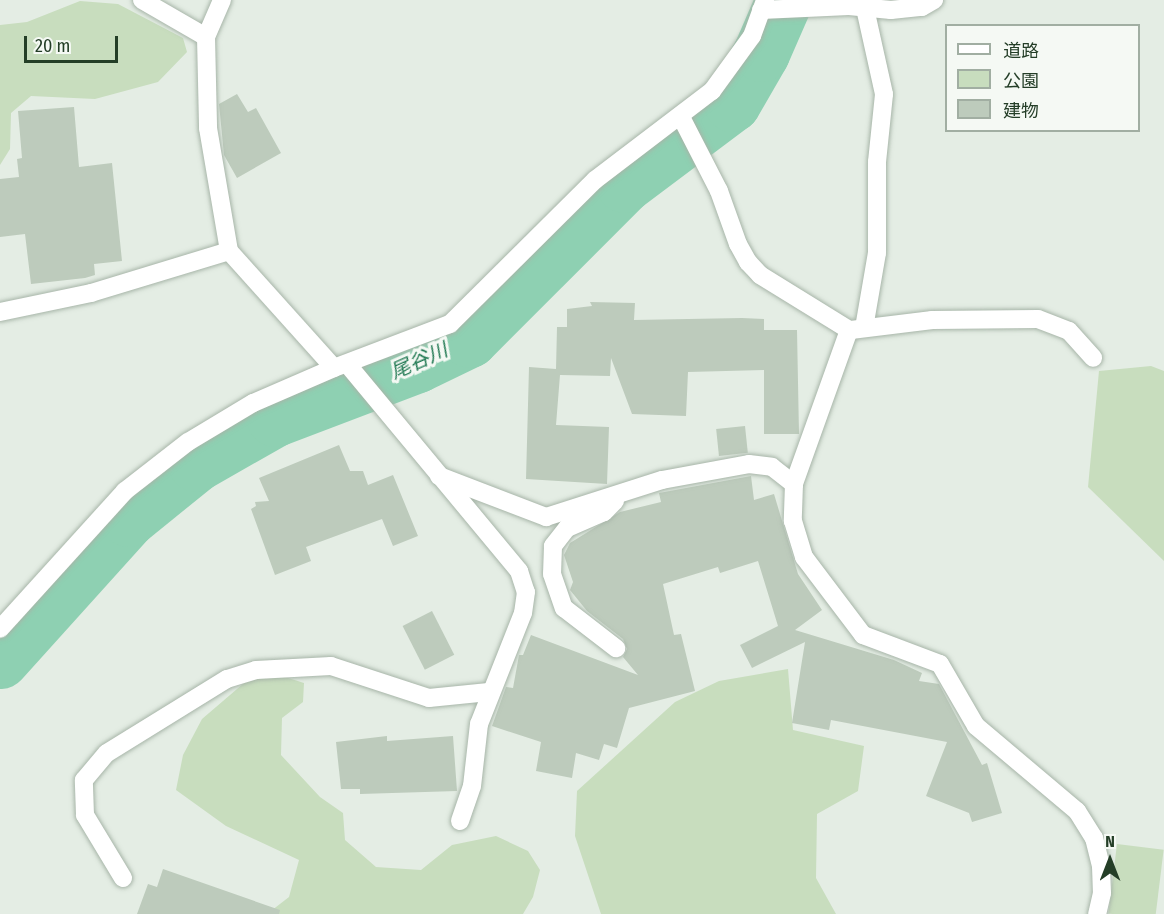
<!DOCTYPE html>
<html>
<head>
<meta charset="utf-8">
<style>
	body { margin:0 }
	#map { position:relative; width:1164px; height:914px; overflow:hidden; background:#e4ede4; font-family:"Fira Sans Condensed","Noto Sans JP",sans-serif }
	div>[style] { position:absolute }
	.green>* { inset:0; background:#c8ddbe; transform-origin:0 0 }
	.river>* { height:57px; margin:-28.5px; padding:0 28.5px; transform-origin:28.5px; border-radius:28.5px; background:#8ed0b2 }
	.building>* { inset:0; background:#bdcbbc; transform-origin:0 0 }
	.roads { filter:drop-shadow(0 0 2px #a7b5a8) drop-shadow(0 0 2px #a7b5a8) }
	.service>* { height:18px; margin:-9px; padding:0 9px; transform-origin:9px; border-radius:9px; background:#fff }
	.minor>* { height:18px; margin:-9px; padding:0 9px; transform-origin:9px; border-radius:9px; background:#fff }
	span { translate:-50% -50%; white-space:nowrap; text-align:center; line-height:1.15; -webkit-text-stroke:6px #f5f9f4; paint-order:stroke }
	.water-label { font-size:20px; color:#1f7851; font-style:italic }
	.legend { position:absolute; left:945px; top:24px; width:195px; height:108px; box-sizing:border-box; background:#f5f9f4; border:2px solid #a1aea2; margin:0; padding:8px 10px; list-style:none; font-size:18px; color:#243e27 }
	.legend li { display:flex; align-items:center; gap:12px; height:30px }
	.legend b { width:30px; border:2px solid #a1aea2 }
	.north { position:absolute; left:1080px; top:830px; width:60px; height:60px; -webkit-text-stroke:4px #f5f9f4; paint-order:stroke; rotate:0deg; font-size:16px; font-weight:700; line-height:24px; text-align:center; color:#243e27 }
	.north::after { content:''; display:block; margin:auto; width:21px; height:27px; background:#243e27; clip-path:polygon(50% 0,100% 100%,50% 72%,0 100%) }
	.scale { position:absolute; left:24px; top:36px; width:94px; height:27px; box-sizing:border-box; border:3px solid #243e27; border-top:0; padding-left:8px; font-size:18px; line-height:21px; white-space:nowrap; color:#243e27; -webkit-text-stroke:4px #f5f9f4; paint-order:stroke }
</style>
</head>
<body>
<div id="map">
	<div class="green">
		<i style="clip-path:polygon(80px 1px,118px 4px,183px 38px,187px 52px,158px 82px,95px 99px,31px 96px,11px 113px,10px 149px,0 165px,0 25px,27px 22px)"></i>
		<i style="clip-path:polygon(1151px 366px,1164px 371px,1164px 561px,1088px 487px,1099px 371px)"></i>
		<i style="clip-path:polygon(788px 669px,793px 730px,864px 746px,858px 791px,817px 814px,816px 878px,836px 914px,601px 914px,575px 836px,577px 791px,675px 702px,719px 681px)"></i>
		<i style="clip-path:polygon(282px 676px,304px 683px,303px 702px,282px 718px,281px 755px,320px 797px,343px 813px,345px 840px,376px 867px,421px 870px,452px 845px,496px 836px,528px 851px,540px 870px,533px 897px,523px 914px,267px 914px,289px 897px,299px 860px,226px 826px,176px 790px,183px 755px,202px 719px,251px 677px)"></i>
		<i style="left:1117px;top:844px;width:47px;height:70px;rotate:7deg"></i>
	</div>
	<div class="river">
		<i style="left:0;top:660px;width:191px;rotate:-48deg"></i>
		<i style="left:128px;top:518px;width:87px;rotate:-39deg"></i>
		<i style="left:196px;top:463px;width:91px;rotate:-29.7deg"></i>
		<i style="left:275px;top:418px;width:152px;rotate:-20.8deg"></i>
		<i style="left:417px;top:364px;width:58px;rotate:-25.7deg"></i>
		<i style="left:469px;top:339px;width:219px;rotate:-45deg"></i>
		<i style="left:624px;top:184px;width:135px;rotate:-36.9deg"></i>
		<i style="left:732px;top:103px;width:58px;rotate:-59.9deg"></i>
		<i style="left:761px;top:53px;width:58px;rotate:-66.5deg"></i>
	</div>
	<div class="building">
		<i style="clip-path:polygon(237px 94px,248px 112px,256px 108px,281px 153px,237px 178px,224px 155px,219px 104px)"></i>
		<i style="clip-path:polygon(74px 107px,79px 167px,112px 163px,122px 261px,94px 264px,95px 275px,85px 278px,31px 284px,25px 234px,0 237px,0 179px,19px 177px,17px 159px,22px 158px,18px 111px)"></i>
		<i style="clip-path:polygon(590px 302px,635px 303px,634px 320px,742px 318px,764px 319px,764px 330px,797px 330px,799px 434px,764px 434px,764px 370px,688px 372px,686px 416px,632px 414px,611px 358px,610px 376px,560px 375px,556px 425px,609px 427px,607px 484px,526px 479px,529px 367px,556px 369px,557px 327px,567px 327px,567px 309px,592px 306px)"></i>
		<i style="left:745px;top:426px;width:27px;height:29px;rotate:84deg"></i>
		<i style="clip-path:polygon(339px 445px,350px 471px,363px 471px,368px 485px,393px 475px,418px 536px,393px 546px,382px 519px,306px 547px,311px 561px,275px 575px,251px 509px,256px 506px,255px 502px,269px 501px,259px 478px)"></i>
		<i style="clip-path:polygon(751px 476px,754px 500px,774px 494px,798px 574px,822px 610px,795px 630px,894px 660px,922px 673px,919px 681px,939px 684px,982px 765px,987px 763px,1002px 813px,972px 822px,969px 813px,926px 796px,947px 742px,831px 720px,829px 730px,792px 723px,805px 642px,752px 668px,740px 645px,778px 626px,758px 561px,720px 573px,718px 567px,663px 584px,674px 635px,681px 634px,695px 691px,629px 708px,617px 748px,604px 744px,599px 760px,576px 753px,572px 778px,536px 771px,541px 742px,492px 726px,506px 687px,513px 688px,519px 655px,523px 655px,531px 635px,638px 675px,623px 657px,627px 649px,623px 639px,587px 611px,570px 590px,573px 582px,564px 555px,570px 543px,620px 512px,661px 502px,659px 493px)"></i>
		<i style="left:432px;top:611px;width:49px;height:33px;rotate:63deg"></i>
		<i style="clip-path:polygon(387px 736px,387px 741px,453px 736px,457px 791px,360px 794px,360px 789px,341px 789px,336px 742px)"></i>
		<i style="clip-path:polygon(163px 869px,280px 910px,279px 914px,137px 914px,148px 884px,157px 887px)"></i>
	</div>
	<div class="roads">
		<div class="service">
			<i style="left:142px;top:0;width:74px;rotate:30deg"></i>
			<i style="left:851px;top:330px;width:82px;rotate:-7deg"></i>
			<i style="left:932px;top:320px;width:106px;rotate:-0.5deg"></i>
			<i style="left:1038px;top:319px;width:33px;rotate:21deg"></i>
			<i style="left:1069px;top:331px;width:36px;rotate:48deg"></i>
			<i style="left:348px;top:365px;width:268px;rotate:50.3deg"></i>
			<i style="left:519px;top:571px;width:22px;rotate:72deg"></i>
			<i style="left:526px;top:592px;width:21px;rotate:98deg"></i>
			<i style="left:523px;top:613px;width:119px;rotate:111.6deg"></i>
			<i style="left:479px;top:724px;width:62px;rotate:96.4deg"></i>
			<i style="left:472px;top:786px;width:37px;rotate:109deg"></i>
			<i style="left:439px;top:476px;width:115px;rotate:21deg"></i>
			<i style="left:546px;top:517px;width:122px;rotate:-17.7deg"></i>
			<i style="left:662px;top:480px;width:88px;rotate:-10.4deg"></i>
			<i style="left:749px;top:464px;width:23px;rotate:7deg"></i>
			<i style="left:772px;top:467px;width:28px;rotate:38deg"></i>
			<i style="left:615px;top:501px;width:16px;rotate:135deg"></i>
			<i style="left:604px;top:512px;width:40px;rotate:156.6deg"></i>
			<i style="left:567px;top:528px;width:23px;rotate:128deg"></i>
			<i style="left:553px;top:546px;width:28px;rotate:92deg"></i>
			<i style="left:552px;top:574px;width:36px;rotate:71deg"></i>
			<i style="left:564px;top:608px;width:66px;rotate:37.6deg"></i>
			<i style="left:123px;top:878px;width:74px;rotate:-121.1deg"></i>
			<i style="left:85px;top:815px;width:35px;rotate:-92deg"></i>
			<i style="left:84px;top:780px;width:35px;rotate:-50deg"></i>
			<i style="left:107px;top:753px;width:141px;rotate:-31.7deg"></i>
			<i style="left:227px;top:679px;width:30px;rotate:-17deg"></i>
			<i style="left:256px;top:670px;width:75px;rotate:-3.1deg"></i>
			<i style="left:331px;top:666px;width:103px;rotate:18.1deg"></i>
			<i style="left:429px;top:698px;width:60px;rotate:-5.7deg"></i>
		</div>
		<div class="minor">
			<i style="left:222px;top:0;width:40px;rotate:113.4deg"></i>
			<i style="left:206px;top:37px;width:91px;rotate:88.7deg"></i>
			<i style="left:208px;top:128px;width:125px;rotate:80.3deg"></i>
			<i style="left:761px;top:10px;width:88px;rotate:-2.6deg"></i>
			<i style="left:849px;top:6px;width:42px;rotate:5.4deg"></i>
			<i style="left:891px;top:10px;width:31px;rotate:-6deg"></i>
			<i style="left:922px;top:7px;width:14px;rotate:-30deg"></i>
			<i style="left:681px;top:117px;width:83px;rotate:62.8deg"></i>
			<i style="left:719px;top:191px;width:56px;rotate:70.3deg"></i>
			<i style="left:738px;top:244px;width:21px;rotate:61deg"></i>
			<i style="left:748px;top:262px;width:18px;rotate:47deg"></i>
			<i style="left:760px;top:275px;width:105px;rotate:31.7deg"></i>
			<i style="left:849px;top:330px;width:164px;rotate:109.7deg"></i>
			<i style="left:794px;top:484px;width:37px;rotate:92deg"></i>
			<i style="left:793px;top:521px;width:38px;rotate:73deg"></i>
			<i style="left:804px;top:557px;width:98px;rotate:52.9deg"></i>
			<i style="left:863px;top:635px;width:82px;rotate:20.6deg"></i>
			<i style="left:940px;top:664px;width:72px;rotate:59.9deg"></i>
			<i style="left:976px;top:726px;width:132px;rotate:40.1deg"></i>
			<i style="left:1077px;top:811px;width:32px;rotate:58deg"></i>
			<i style="left:1094px;top:838px;width:29px;rotate:76deg"></i>
			<i style="left:1101px;top:866px;width:27px;rotate:88deg"></i>
			<i style="left:1102px;top:893px;width:22px;rotate:103deg"></i>
			<i style="left:0;top:312px;width:93px;rotate:-11.8deg"></i>
			<i style="left:91px;top:293px;width:144px;rotate:-16.9deg"></i>
			<i style="left:229px;top:251px;width:157px;rotate:48.1deg"></i>
			<i style="left:334px;top:368px;width:88px;rotate:156.6deg"></i>
			<i style="left:253px;top:403px;width:76px;rotate:149deg"></i>
			<i style="left:188px;top:442px;width:80px;rotate:142.1deg"></i>
			<i style="left:125px;top:491px;width:186px;rotate:132.2deg"></i>
			<i style="left:864px;top:328px;width:76px;rotate:-80.2deg"></i>
			<i style="left:877px;top:253px;width:91px;rotate:-90deg"></i>
			<i style="left:877px;top:162px;width:68px;rotate:-84.1deg"></i>
			<i style="left:884px;top:94px;width:88px;rotate:-102.5deg"></i>
			<i style="left:334px;top:368px;width:124px;rotate:-20.8deg"></i>
			<i style="left:450px;top:324px;width:204px;rotate:-44.8deg"></i>
			<i style="left:595px;top:180px;width:147px;rotate:-37.3deg"></i>
			<i style="left:712px;top:91px;width:68px;rotate:-54deg"></i>
			<i style="left:752px;top:36px;width:38px;rotate:-70deg"></i>
		</div>
	</div>
	<div class="water-label">
		<span style="left:419px;top:361px;rotate:-24deg">尾谷川</span>
	</div>
	<ul class="legend">
	<li><b style="height:8px;background:#fff"></b>道路</li>
	<li><b style="height:16px;background:#c8ddbe"></b>公園</li>
	<li><b style="height:16px;background:#bdcbbc"></b>建物</li>
	</ul>
	<div class="north">N</div>
	<div class="scale">20 m</div>
</div>
</body>
</html>
